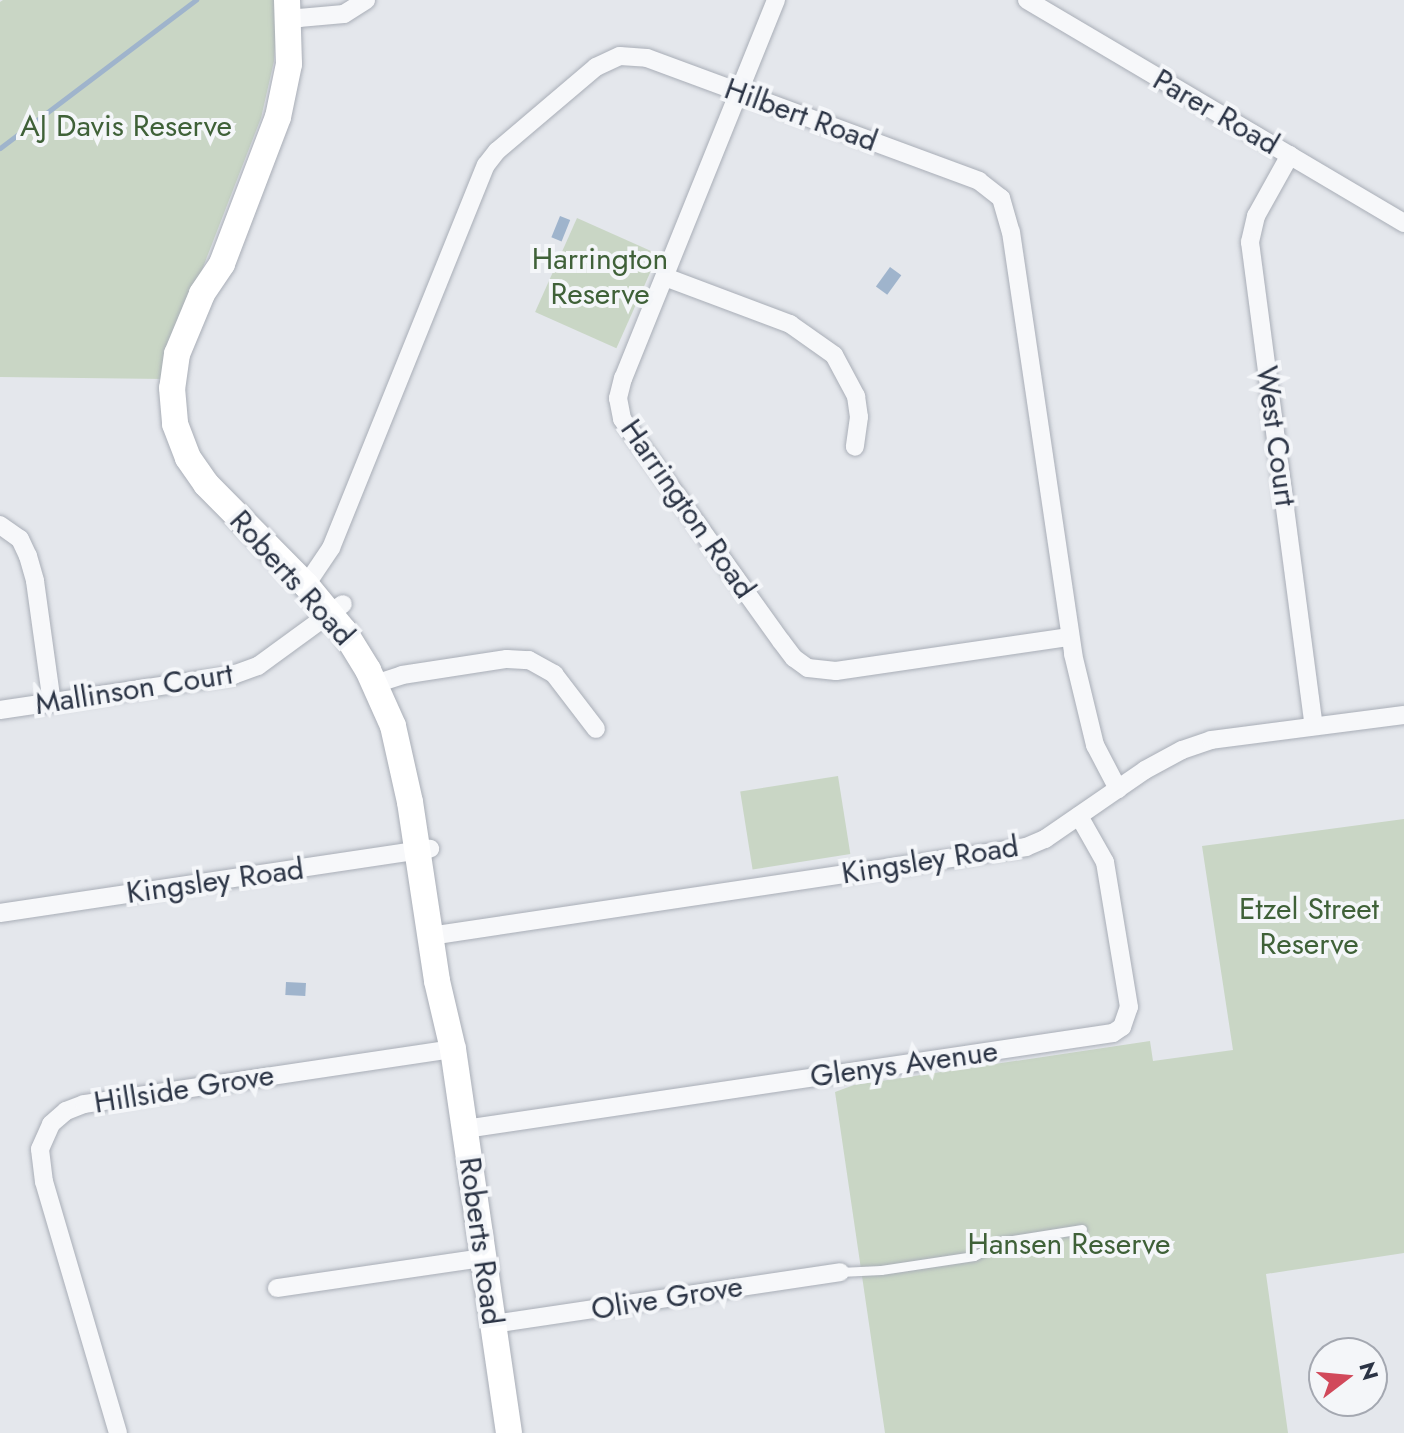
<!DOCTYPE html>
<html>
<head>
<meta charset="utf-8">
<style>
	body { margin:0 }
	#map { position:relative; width:1404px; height:1433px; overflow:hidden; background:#e4e7ec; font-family:Jost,sans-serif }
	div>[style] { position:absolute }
	.green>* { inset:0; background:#c9d6c5; transform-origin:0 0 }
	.water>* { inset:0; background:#9fb4cc; transform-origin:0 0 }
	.stream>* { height:5px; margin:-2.5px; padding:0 2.5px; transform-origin:2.5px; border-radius:2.5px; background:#9fb4cc }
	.roads { filter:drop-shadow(0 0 2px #a9aeb7) drop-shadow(0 0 2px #a9aeb7) }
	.lane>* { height:9px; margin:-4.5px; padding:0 4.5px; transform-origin:4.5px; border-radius:4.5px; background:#f7f8fa }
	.street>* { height:18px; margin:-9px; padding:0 9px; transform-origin:9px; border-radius:9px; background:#f7f8fa }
	.secondary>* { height:26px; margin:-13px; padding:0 13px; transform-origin:13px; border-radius:13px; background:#fff }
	span { translate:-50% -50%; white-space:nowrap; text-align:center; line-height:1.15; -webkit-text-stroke:8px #f4f6f9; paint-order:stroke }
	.street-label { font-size:30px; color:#2b3445 }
	.park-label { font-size:30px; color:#3f6138 }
	.north { position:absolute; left:1308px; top:1337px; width:80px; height:80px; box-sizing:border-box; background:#f4f6f9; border:2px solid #a4a8b1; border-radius:50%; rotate:74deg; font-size:22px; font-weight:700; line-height:32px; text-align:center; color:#2b3445 }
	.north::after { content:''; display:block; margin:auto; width:28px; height:36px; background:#d1495b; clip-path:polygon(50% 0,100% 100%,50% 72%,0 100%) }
</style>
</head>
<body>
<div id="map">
	<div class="green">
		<i style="clip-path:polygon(3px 0,278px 0,274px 61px,261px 118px,172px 347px,165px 379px,0 377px,0 2px)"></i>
		<i style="left:577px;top:218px;width:89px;height:103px;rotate:24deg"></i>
		<i style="left:838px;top:776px;width:79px;height:99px;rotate:81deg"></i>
		<i style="clip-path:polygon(1404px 819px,1404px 1253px,1266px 1274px,1288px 1433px,885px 1433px,835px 1092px,854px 1085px,1150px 1041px,1153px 1061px,1233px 1050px,1202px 846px)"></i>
	</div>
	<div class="water">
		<i style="left:560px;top:216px;width:11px;height:23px;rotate:22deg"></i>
		<i style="left:890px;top:267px;width:14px;height:24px;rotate:36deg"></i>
		<i style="left:286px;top:982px;width:20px;height:13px;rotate:3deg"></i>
	</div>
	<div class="stream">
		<i style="left:0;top:148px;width:246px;rotate:-37.1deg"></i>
	</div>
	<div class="roads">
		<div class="lane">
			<i style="left:840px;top:1272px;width:41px;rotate:-2.8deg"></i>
			<i style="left:881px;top:1270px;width:94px;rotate:-8.6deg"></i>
			<i style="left:974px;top:1256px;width:30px;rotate:-28deg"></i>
			<i style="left:1000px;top:1242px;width:83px;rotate:-9deg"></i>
		</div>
		<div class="street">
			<i style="left:776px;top:0;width:408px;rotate:112deg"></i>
			<i style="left:623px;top:378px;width:21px;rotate:104deg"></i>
			<i style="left:618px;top:398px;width:21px;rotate:79deg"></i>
			<i style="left:622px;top:419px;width:273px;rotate:54.4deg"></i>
			<i style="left:781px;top:641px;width:21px;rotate:53deg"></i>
			<i style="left:794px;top:658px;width:17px;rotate:36deg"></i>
			<i style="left:808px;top:668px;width:28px;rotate:6deg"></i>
			<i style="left:836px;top:671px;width:236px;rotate:-8.3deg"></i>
			<i style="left:1027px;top:0;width:438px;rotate:30.6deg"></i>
			<i style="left:287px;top:14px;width:13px;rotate:18deg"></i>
			<i style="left:299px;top:18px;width:45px;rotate:-5.1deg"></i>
			<i style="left:344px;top:14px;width:26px;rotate:-32deg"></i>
			<i style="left:1290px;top:155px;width:70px;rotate:119.1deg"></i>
			<i style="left:1256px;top:216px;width:27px;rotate:103deg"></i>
			<i style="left:1250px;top:242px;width:488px;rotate:82.5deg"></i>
			<i style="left:665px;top:277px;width:134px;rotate:20.6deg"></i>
			<i style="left:790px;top:324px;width:54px;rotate:35.2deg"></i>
			<i style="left:834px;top:355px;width:47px;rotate:61.8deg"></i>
			<i style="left:856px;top:396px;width:21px;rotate:82deg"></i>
			<i style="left:859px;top:417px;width:30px;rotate:98deg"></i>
			<i style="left:0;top:525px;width:24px;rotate:35deg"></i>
			<i style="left:20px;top:539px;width:19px;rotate:65deg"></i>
			<i style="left:28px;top:556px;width:26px;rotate:74deg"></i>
			<i style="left:35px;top:581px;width:123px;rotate:82.1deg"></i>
			<i style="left:306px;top:585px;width:45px;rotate:-56deg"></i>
			<i style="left:331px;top:548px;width:413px;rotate:-68deg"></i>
			<i style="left:486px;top:165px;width:18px;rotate:-52deg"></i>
			<i style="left:497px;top:151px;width:130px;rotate:-40.3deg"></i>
			<i style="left:596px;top:67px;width:26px;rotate:-25deg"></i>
			<i style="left:620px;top:56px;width:27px;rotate:4deg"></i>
			<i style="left:647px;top:58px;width:354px;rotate:20.3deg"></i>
			<i style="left:979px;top:181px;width:28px;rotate:38deg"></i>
			<i style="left:1001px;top:198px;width:35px;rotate:74deg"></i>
			<i style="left:1011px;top:232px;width:427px;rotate:81.6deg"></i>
			<i style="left:1073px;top:654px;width:94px;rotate:76.4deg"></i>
			<i style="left:1095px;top:745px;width:50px;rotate:62.4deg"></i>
			<i style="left:375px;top:684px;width:28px;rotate:-18deg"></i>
			<i style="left:402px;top:675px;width:106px;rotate:-8.7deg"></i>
			<i style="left:507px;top:659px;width:22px;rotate:3deg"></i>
			<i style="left:529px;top:660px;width:29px;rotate:29deg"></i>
			<i style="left:554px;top:674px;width:69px;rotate:52.6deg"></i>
			<i style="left:0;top:710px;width:236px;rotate:-8.5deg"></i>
			<i style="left:233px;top:675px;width:27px;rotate:-20deg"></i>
			<i style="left:258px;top:666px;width:105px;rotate:-36.1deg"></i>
			<i style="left:0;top:913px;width:435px;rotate:-8.5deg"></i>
			<i style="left:430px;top:936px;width:603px;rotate:-8.49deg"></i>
			<i style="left:1026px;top:847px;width:21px;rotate:-23deg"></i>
			<i style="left:1045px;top:839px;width:121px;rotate:-34.6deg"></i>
			<i style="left:1145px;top:770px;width:42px;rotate:-28.4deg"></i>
			<i style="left:1182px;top:750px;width:31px;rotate:-19deg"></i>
			<i style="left:1211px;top:740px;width:195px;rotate:-7.4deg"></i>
			<i style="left:465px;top:1129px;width:655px;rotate:-8.43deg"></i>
			<i style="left:1113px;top:1033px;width:11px;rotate:-34deg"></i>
			<i style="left:1122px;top:1027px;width:21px;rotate:-71deg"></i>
			<i style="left:1129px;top:1007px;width:147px;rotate:-99.4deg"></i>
			<i style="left:1105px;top:862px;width:53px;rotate:-119.5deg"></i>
			<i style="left:277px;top:1288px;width:208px;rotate:-8.3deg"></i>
			<i style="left:493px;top:1324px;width:351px;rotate:-8.5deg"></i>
			<i style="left:118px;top:1433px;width:262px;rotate:-106.4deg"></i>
			<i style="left:44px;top:1182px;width:33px;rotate:-97deg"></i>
			<i style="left:40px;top:1149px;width:27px;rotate:-66deg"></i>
			<i style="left:51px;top:1124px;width:20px;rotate:-41deg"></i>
			<i style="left:66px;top:1111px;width:19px;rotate:-21deg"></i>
			<i style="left:84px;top:1104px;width:373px;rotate:-8.5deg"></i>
		</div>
		<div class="secondary">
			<i style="left:287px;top:0;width:64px;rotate:88.2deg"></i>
			<i style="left:289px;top:64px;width:54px;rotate:101.7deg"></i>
			<i style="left:278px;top:117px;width:157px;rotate:110.9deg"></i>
			<i style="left:222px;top:264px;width:36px;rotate:124deg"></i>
			<i style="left:202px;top:294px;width:65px;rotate:112.6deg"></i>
			<i style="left:177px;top:354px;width:34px;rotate:98deg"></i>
			<i style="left:172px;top:388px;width:36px;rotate:85deg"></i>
			<i style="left:175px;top:424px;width:36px;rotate:69deg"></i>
			<i style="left:188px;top:458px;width:32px;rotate:55deg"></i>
			<i style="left:206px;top:484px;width:142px;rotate:45.3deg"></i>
			<i style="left:306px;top:585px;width:60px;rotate:50.4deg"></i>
			<i style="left:344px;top:631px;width:46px;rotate:58.4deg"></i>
			<i style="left:368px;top:670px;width:61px;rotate:65.9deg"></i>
			<i style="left:393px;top:726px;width:78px;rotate:77.4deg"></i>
			<i style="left:410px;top:802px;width:181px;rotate:81.4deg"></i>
			<i style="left:437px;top:981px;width:70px;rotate:76.8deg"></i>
			<i style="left:453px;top:1049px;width:388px;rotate:81.7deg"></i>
		</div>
	</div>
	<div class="street-label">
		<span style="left:1216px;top:112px;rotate:30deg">Parer Road</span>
		<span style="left:801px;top:115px;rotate:20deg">Hilbert Road</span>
		<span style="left:1276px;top:436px;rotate:82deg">West Court</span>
		<span style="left:688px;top:509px;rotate:55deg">Harrington Road</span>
		<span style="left:292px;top:578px;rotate:48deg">Roberts Road</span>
		<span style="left:134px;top:689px;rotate:-9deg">Mallinson Court</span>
		<span style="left:930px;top:860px;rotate:-9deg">Kingsley Road</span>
		<span style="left:215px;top:881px;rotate:-8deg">Kingsley Road</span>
		<span style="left:904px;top:1064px;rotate:-8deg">Glenys Avenue</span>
		<span style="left:184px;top:1089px;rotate:-9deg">Hillside Grove</span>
		<span style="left:481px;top:1241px;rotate:82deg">Roberts Road</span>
		<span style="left:667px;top:1298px;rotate:-9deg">Olive Grove</span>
	</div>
	<div class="park-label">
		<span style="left:126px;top:126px">AJ Davis Reserve</span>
		<span style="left:600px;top:276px">Harrington<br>Reserve</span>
		<span style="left:1309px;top:926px">Etzel Street<br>Reserve</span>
		<span style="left:1069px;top:1244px">Hansen Reserve</span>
	</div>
	<div class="north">N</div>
</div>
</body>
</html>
